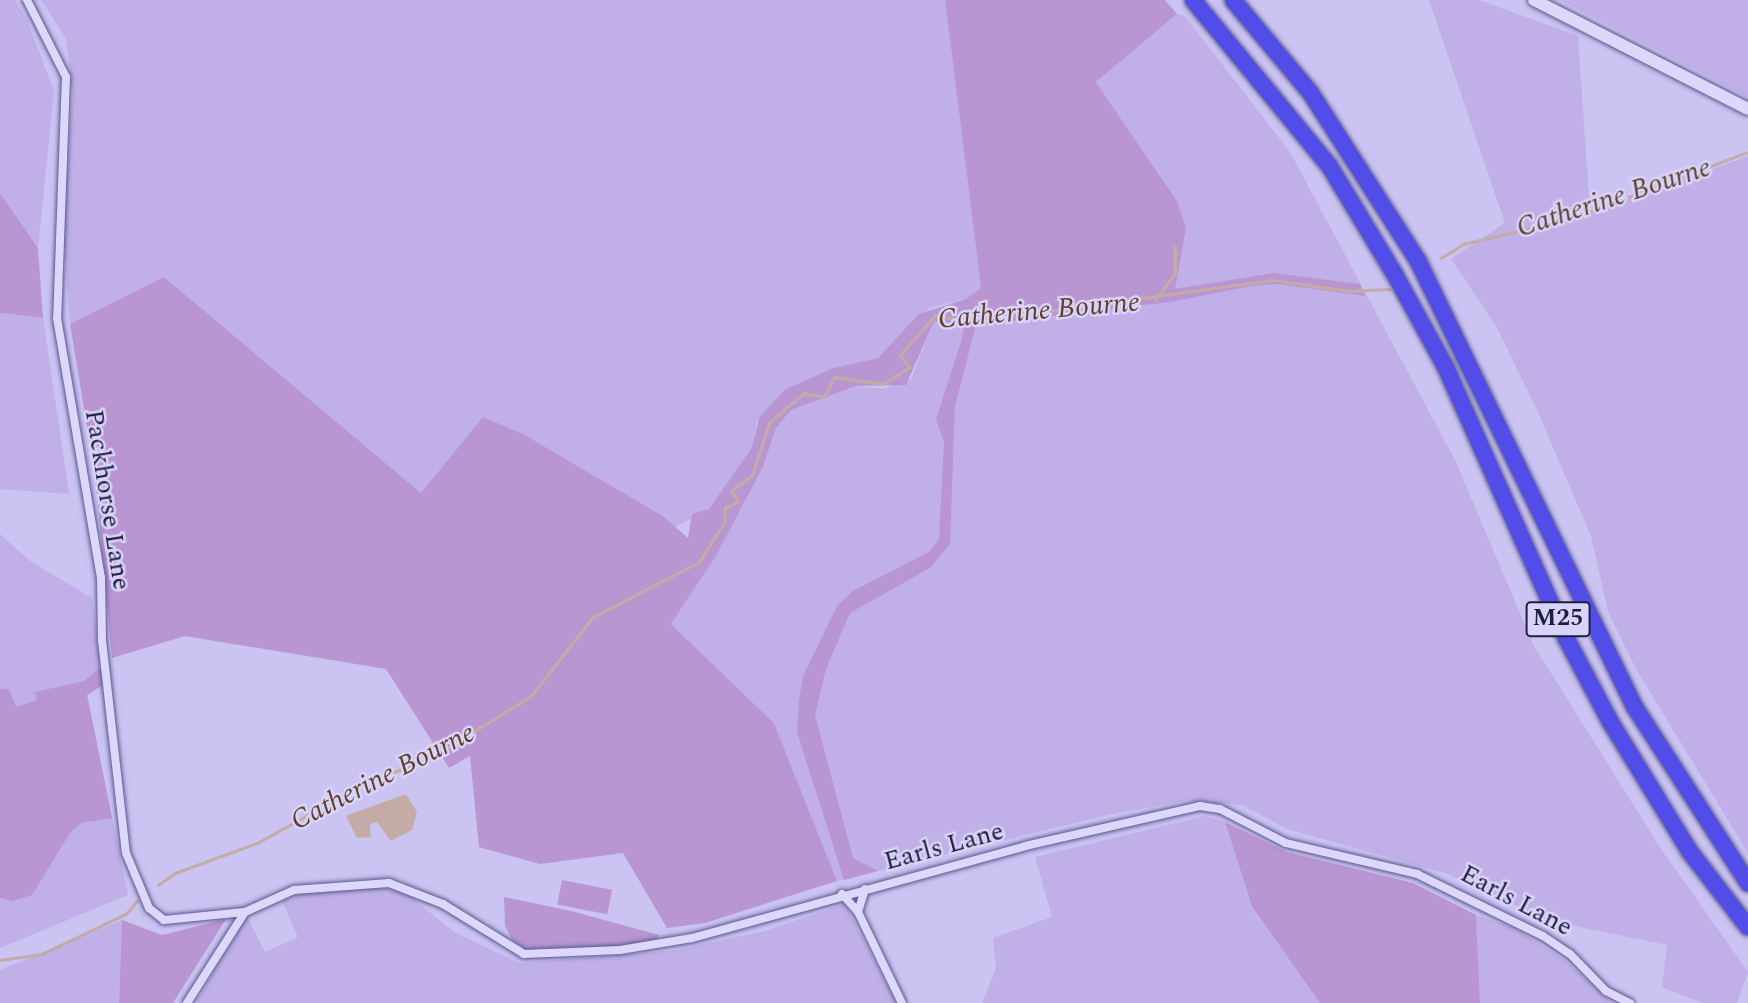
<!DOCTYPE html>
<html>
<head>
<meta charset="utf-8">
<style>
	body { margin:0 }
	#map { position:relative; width:1748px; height:1003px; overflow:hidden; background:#cbc3f2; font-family:Spectral,serif }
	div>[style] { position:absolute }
	.farmland>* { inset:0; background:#c1afe8 }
	.green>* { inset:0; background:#b996d1; transform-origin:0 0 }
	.water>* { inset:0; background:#c4aba5 }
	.stream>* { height:2.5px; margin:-1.25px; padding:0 1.25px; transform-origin:1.25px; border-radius:1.25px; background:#c4aba5 }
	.roads { filter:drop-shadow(0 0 2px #58588e) drop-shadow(0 0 2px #58588e) }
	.minor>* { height:8px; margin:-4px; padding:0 4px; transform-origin:4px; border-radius:4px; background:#ded7fc }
	.secondary>* { height:12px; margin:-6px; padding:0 6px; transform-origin:6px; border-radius:6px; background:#ded7fc }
	.motorway>* { height:16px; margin:-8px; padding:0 8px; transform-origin:8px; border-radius:8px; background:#524de8 }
	span { translate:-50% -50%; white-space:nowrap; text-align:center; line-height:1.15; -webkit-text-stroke:5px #dad3f9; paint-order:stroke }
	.shield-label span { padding:2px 5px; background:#dad3f9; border:2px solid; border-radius:5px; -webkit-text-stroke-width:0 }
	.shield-label { font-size:24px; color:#1d1e3d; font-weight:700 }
	.street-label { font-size:26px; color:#1d1e3d }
	.water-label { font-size:28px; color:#5e402b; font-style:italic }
</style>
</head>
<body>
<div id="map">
	<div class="farmland">
		<i style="clip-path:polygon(0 0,15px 0,27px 20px,54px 91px,38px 248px,0 193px)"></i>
		<i style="clip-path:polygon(41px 0,945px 0,981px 288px,966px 299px,929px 308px,878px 358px,833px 368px,786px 389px,757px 422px,751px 449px,709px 510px,673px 528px,434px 504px,164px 277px,70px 324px,63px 231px,73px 95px,66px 39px)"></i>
		<i style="clip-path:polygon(1429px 0,1479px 0,1578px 36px,1590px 213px,1748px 156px,1748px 853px,1636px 669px,1608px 612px,1591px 536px,1538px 412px,1497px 328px,1451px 259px,1505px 223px)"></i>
		<i style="clip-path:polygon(1560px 0,1748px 0,1748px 97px)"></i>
		<i style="clip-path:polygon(1177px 14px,1185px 16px,1290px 152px,1455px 460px,1534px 646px,1659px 846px,1748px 972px,1737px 1003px,1702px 1003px,1662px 987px,1667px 945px,1550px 921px,1448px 874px,1287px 829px,1242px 805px,1186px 801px,1116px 813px,837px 881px,774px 723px,671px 624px,716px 556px,763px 467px,776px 428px,791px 410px,856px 386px,883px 389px,911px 379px,934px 320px,964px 326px,1169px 302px,1175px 289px,1177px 201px,1096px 82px)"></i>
		<i style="clip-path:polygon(0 313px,43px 318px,69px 494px,0 489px)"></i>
		<i style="clip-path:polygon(0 534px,30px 561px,92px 598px,103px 685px,87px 695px,128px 895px,0 948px)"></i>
		<i style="clip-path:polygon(1205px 816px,1225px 822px,1252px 908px,1320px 1003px,982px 1003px,996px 968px,993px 938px,1052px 917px,1035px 857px)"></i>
		<i style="clip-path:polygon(383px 887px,406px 893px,454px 932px,519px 963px,671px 951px,765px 931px,845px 904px,896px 1003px,196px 1003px,247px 916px,265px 952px,298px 937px,282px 901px,306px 892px)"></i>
		<i style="clip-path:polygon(1476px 915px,1514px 928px,1563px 959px,1612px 1003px,1480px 1003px)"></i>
		<i style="clip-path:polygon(122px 920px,119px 1003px,0 1003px,0 970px)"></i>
	</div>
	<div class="green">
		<i style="clip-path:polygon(945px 0,1165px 0,1177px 14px,1096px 82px,1177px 201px,1186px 228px,1175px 289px,1273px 273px,1360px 284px,1365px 296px,1278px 284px,1251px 286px,1170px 302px,976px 325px,955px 406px,950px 544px,930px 568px,850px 613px,826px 669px,815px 715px,853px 858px,878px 871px,844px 880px,797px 732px,799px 701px,803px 676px,837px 606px,853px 591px,929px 552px,939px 539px,944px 442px,936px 419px,962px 339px,964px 326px,958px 324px,934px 321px,906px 385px,856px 386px,791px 410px,776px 428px,763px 467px,716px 556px,671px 624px,774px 723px,837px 881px,705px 923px,667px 928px,623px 853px,540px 864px,479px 847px,470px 756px,449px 768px,386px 669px,185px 636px,112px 658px,95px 475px,70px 324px,164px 277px,421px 493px,483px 417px,523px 434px,664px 517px,688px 538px,692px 514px,709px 509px,751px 449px,760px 416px,786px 389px,833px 368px,878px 358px,919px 314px,966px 299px,981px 288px)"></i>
		<i style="clip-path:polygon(0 193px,38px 248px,43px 318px,0 313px)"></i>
		<i style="clip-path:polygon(101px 667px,103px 685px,87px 695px,112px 818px,81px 823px,70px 833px,32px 895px,12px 901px,0 898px,0 689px,9px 689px,16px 707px,37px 700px,35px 692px,84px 681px)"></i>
		<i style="clip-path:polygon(1225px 822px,1287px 852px,1413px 883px,1476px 915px,1480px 1003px,1320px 1003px,1252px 907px)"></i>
		<i style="left:562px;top:880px;width:51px;height:25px;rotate:11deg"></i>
		<i style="clip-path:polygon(504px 897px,571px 911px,659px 935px,655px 941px,609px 949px,526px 949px,512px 940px,505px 926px)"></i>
		<i style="clip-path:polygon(226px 919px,173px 1003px,119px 1003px,122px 920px,162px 935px)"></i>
	</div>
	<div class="water">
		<i style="clip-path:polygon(406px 794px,417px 812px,412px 830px,391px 841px,377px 822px,370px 824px,371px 837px,357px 838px,346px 816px)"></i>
	</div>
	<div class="stream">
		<i style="left:1441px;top:258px;width:26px;rotate:-32deg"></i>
		<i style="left:1463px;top:244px;width:113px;rotate:-13.3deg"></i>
		<i style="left:1573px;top:218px;width:187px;rotate:-20.7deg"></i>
		<i style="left:1155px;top:300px;width:34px;rotate:-53deg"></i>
		<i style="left:1175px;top:273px;width:26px;rotate:-90deg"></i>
		<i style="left:158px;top:885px;width:21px;rotate:-35deg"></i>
		<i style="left:175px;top:873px;width:87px;rotate:-20.1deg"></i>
		<i style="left:257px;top:843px;width:127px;rotate:-28.8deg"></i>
		<i style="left:368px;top:782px;width:70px;rotate:-21deg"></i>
		<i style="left:433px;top:757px;width:115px;rotate:-31.9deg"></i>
		<i style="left:531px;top:696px;width:100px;rotate:-51.9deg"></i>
		<i style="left:593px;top:617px;width:119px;rotate:-27.4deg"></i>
		<i style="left:699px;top:562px;width:46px;rotate:-57.3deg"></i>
		<i style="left:724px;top:523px;width:15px;rotate:-86deg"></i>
		<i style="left:725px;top:508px;width:15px;rotate:-28deg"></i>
		<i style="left:738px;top:501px;width:12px;rotate:-125deg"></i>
		<i style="left:731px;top:491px;width:26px;rotate:-36deg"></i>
		<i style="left:752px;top:476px;width:56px;rotate:-72.2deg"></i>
		<i style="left:769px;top:423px;width:46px;rotate:-40.6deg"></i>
		<i style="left:804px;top:393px;width:20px;rotate:11deg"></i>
		<i style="left:824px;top:397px;width:22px;rotate:-63deg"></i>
		<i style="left:834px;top:377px;width:49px;rotate:8.1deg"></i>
		<i style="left:883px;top:384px;width:31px;rotate:-32deg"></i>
		<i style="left:909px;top:368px;width:16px;rotate:-125deg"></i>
		<i style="left:900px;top:355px;width:53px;rotate:-48.8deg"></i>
		<i style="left:935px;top:315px;width:35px;rotate:12deg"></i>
		<i style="left:969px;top:322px;width:307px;rotate:-7.9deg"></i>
		<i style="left:1273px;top:280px;width:76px;rotate:8.3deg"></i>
		<i style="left:1348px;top:291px;width:41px;rotate:-2.8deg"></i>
		<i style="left:0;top:960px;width:42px;rotate:-8.1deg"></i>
		<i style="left:42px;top:954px;width:93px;rotate:-25.5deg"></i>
		<i style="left:126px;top:914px;width:17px;rotate:-50deg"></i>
	</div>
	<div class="roads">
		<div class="minor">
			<i style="left:27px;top:0;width:86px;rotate:63.1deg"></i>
			<i style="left:66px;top:77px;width:241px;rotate:92.1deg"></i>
			<i style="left:57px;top:318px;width:263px;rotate:80.4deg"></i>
			<i style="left:101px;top:577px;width:63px;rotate:89.1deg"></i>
			<i style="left:102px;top:640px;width:214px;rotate:83.6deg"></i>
			<i style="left:126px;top:853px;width:60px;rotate:67.3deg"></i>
			<i style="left:149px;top:908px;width:19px;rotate:39deg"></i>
			<i style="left:164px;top:920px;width:81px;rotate:-5.6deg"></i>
			<i style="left:842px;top:894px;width:24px;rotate:48deg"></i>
			<i style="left:858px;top:912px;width:101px;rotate:64.2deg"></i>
			<i style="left:858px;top:912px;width:24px;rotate:-73deg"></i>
			<i style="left:187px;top:1003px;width:108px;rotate:-57.5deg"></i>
			<i style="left:245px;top:912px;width:54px;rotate:-24.2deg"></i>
			<i style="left:294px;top:890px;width:95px;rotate:-4.2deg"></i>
			<i style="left:389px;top:883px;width:58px;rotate:21.3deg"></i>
			<i style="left:443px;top:904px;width:95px;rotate:31.7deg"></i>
			<i style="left:524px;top:954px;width:96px;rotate:-2.4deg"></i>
			<i style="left:620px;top:950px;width:73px;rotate:-9.5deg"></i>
			<i style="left:692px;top:938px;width:345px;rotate:-15.4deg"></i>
			<i style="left:1025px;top:846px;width:180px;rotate:-12.9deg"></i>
			<i style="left:1200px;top:806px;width:20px;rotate:9deg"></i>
			<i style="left:1220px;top:809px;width:74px;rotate:27.3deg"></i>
			<i style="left:1286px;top:843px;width:135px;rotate:13.3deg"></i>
			<i style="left:1417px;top:874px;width:140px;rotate:26.2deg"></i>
			<i style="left:1543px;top:936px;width:32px;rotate:34deg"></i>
			<i style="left:1570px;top:954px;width:52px;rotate:45.8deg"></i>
			<i style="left:1606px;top:991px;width:27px;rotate:27deg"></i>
		</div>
		<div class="secondary">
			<i style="left:1534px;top:0;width:240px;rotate:27deg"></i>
		</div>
		<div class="motorway">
			<i style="left:1193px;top:0;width:216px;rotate:50.6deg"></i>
			<i style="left:1330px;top:167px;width:124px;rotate:58.9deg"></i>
			<i style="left:1394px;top:273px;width:108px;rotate:61.3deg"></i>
			<i style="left:1446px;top:368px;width:295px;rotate:66deg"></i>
			<i style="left:1566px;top:638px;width:96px;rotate:62.1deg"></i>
			<i style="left:1611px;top:723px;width:151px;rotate:58.5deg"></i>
			<i style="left:1690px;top:852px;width:95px;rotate:52.3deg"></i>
			<i style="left:1233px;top:0;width:120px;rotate:50.1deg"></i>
			<i style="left:1310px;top:92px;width:201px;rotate:57.4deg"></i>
			<i style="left:1418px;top:261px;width:495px;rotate:64.1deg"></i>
			<i style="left:1634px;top:706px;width:211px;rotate:57.2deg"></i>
		</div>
	</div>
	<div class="shield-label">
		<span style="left:1558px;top:619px">M25</span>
	</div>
	<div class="street-label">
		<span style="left:107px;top:500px;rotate:81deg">Packhorse Lane</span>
		<span style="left:944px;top:847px;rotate:-15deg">Earls Lane</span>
		<span style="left:1516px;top:901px;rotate:28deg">Earls Lane</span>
	</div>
	<div class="water-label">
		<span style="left:1614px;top:198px;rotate:-18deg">Catherine Bourne</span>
		<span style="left:1039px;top:311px;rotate:-5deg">Catherine Bourne</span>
		<span style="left:383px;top:777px;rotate:-27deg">Catherine Bourne</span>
	</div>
</div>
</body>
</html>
